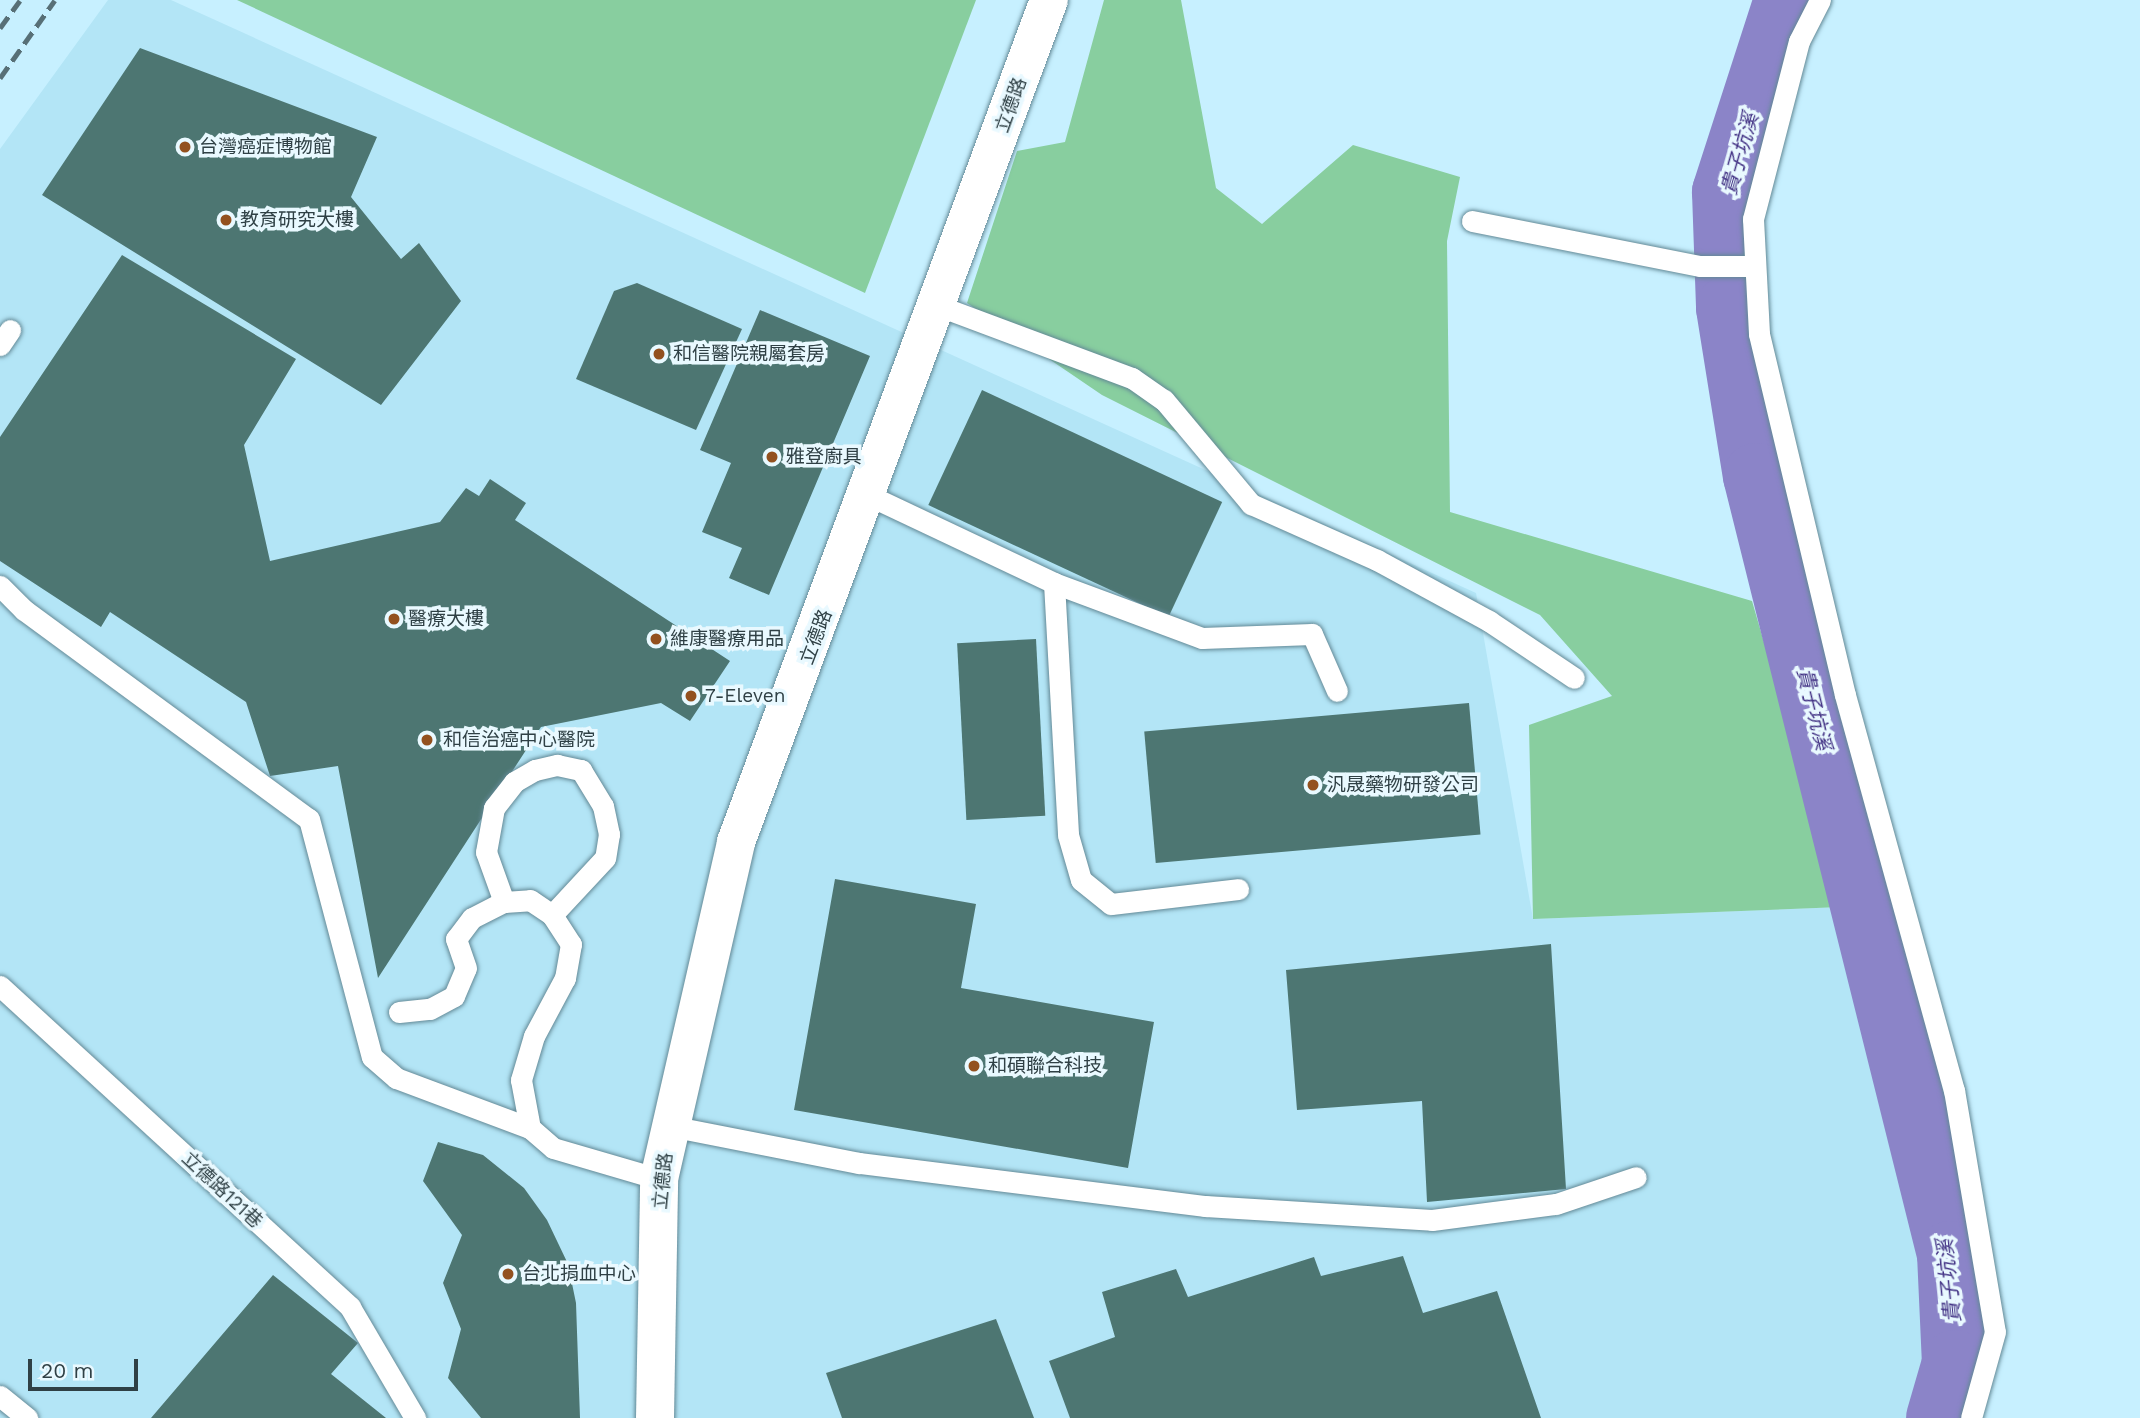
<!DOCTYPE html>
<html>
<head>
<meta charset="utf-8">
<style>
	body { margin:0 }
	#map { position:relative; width:2140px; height:1418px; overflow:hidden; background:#c7f0ff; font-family:"Work Sans","Noto Sans TC",sans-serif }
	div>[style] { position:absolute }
	.built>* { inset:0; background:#b3e5f6 }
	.green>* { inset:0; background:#88ce9f }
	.river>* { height:66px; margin:-33px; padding:0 33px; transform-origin:33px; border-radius:33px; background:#8b84c8 }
	.building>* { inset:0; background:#4d7672; transform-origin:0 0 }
	.roads { filter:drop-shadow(0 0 2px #638996) drop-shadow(0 0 2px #638996) }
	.service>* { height:21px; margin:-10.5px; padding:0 10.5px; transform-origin:10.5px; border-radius:10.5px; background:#fff }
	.minor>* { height:38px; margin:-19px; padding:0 19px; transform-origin:19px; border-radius:19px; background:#fff }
	.rail>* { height:5px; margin-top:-2.5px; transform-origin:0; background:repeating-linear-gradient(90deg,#576f76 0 14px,transparent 0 21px) }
	.dots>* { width:19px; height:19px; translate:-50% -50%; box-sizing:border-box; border:4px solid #e9f9ff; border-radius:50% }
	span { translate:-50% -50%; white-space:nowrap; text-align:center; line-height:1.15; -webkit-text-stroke:7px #e9f9ff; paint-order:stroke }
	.street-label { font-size:19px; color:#2f4045 }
	.poi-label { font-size:19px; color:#2f4045 }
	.left { translate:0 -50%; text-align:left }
	.water-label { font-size:21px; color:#433385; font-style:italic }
	.scale { position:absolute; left:28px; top:1359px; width:110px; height:32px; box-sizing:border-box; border:4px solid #2f4045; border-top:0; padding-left:9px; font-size:21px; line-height:24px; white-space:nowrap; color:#2f4045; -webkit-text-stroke:5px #e9f9ff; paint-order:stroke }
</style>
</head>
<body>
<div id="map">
	<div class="built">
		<i style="clip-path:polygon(108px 0,171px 0,1476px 593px,1533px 919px,1841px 907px,1923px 1254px,1933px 1366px,1914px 1418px,0 1418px,0 149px)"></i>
	</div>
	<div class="green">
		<i style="clip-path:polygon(237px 0,976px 0,865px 293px)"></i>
		<i style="clip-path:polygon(1104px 0,1181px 0,1216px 188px,1262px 224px,1353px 145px,1460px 177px,1447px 241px,1450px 512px,1752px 601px,1841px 907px,1533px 919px,1529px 725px,1612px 696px,1540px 615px,1102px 395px,967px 303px,1017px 151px,1065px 142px)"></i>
	</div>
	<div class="river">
		<i style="left:1787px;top:0;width:202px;rotate:107.9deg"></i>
		<i style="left:1725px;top:192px;width:116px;rotate:88deg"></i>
		<i style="left:1729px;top:308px;width:170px;rotate:80.9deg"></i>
		<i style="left:1756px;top:476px;width:802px;rotate:76deg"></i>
		<i style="left:1950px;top:1254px;width:109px;rotate:87.4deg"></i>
		<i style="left:1955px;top:1363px;width:57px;rotate:106.2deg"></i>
	</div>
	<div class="building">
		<i style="clip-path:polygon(140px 48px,377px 137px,351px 197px,401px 259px,419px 243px,461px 301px,381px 405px,42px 195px)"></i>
		<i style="clip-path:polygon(122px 255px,296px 359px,244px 445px,270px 561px,440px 522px,466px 488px,479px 496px,490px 479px,526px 503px,515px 520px,730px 661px,690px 721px,661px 703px,541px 727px,378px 978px,338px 766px,270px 776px,246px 702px,110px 612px,101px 627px,0 561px,0 437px)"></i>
		<i style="clip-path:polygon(637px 283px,742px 329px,696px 430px,576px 379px,614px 291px)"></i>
		<i style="clip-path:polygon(760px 310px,870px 356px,769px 595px,729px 578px,742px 548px,702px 532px,731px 463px,700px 450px)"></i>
		<i style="left:982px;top:390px;width:265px;height:127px;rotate:25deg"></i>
		<i style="left:1036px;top:639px;width:177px;height:79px;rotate:87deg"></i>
		<i style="left:1469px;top:703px;width:132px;height:326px;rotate:85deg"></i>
		<i style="clip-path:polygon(835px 879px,976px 904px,961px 988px,1154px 1022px,1128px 1168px,794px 1110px)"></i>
		<i style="clip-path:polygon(1551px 944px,1566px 1189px,1427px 1202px,1422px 1101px,1297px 1110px,1286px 970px)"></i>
		<i style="clip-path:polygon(438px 1142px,483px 1155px,524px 1188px,547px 1220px,568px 1264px,576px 1303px,580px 1418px,481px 1418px,448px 1378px,461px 1329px,443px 1283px,462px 1235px,423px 1181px)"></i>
		<i style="clip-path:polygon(1403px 1256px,1423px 1313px,1497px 1291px,1541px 1418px,1070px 1418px,1049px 1361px,1115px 1337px,1102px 1292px,1176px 1269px,1188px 1297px,1314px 1257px,1321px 1276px)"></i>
		<i style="clip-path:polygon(273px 1275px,358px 1343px,331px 1374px,386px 1418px,151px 1418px)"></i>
		<i style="clip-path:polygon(996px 1319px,1034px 1418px,842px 1418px,826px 1373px)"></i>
	</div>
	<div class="roads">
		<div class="service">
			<i style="left:1820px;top:0;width:46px;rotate:117.1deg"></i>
			<i style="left:1799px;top:41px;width:184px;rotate:104.5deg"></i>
			<i style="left:1753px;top:219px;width:115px;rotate:87deg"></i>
			<i style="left:1759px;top:334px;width:371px;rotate:76.6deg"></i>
			<i style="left:1845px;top:695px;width:410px;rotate:74.6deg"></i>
			<i style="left:1954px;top:1090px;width:245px;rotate:80.4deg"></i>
			<i style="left:1995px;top:1332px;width:89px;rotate:105.6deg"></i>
			<i style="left:1472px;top:221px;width:232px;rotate:11.2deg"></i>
			<i style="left:1700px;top:266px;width:55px"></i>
			<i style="left:939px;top:306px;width:206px;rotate:20.5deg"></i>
			<i style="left:1132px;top:378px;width:39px;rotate:35deg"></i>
			<i style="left:1164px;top:400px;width:136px;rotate:50.1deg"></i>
			<i style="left:1251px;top:504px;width:138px;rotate:24deg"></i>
			<i style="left:1377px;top:560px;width:128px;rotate:28.6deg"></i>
			<i style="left:1489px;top:621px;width:102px;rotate:33.8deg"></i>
			<i style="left:0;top:345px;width:18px;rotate:-56deg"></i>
			<i style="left:868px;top:495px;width:206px;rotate:25.3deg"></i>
			<i style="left:1054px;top:583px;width:158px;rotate:20.4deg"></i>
			<i style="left:1202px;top:638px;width:110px;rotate:-2.1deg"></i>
			<i style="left:1312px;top:634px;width:62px;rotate:66.3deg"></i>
			<i style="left:1054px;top:583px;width:252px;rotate:86.8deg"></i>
			<i style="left:1068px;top:835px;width:47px;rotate:73.9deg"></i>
			<i style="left:1081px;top:880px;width:38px;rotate:39deg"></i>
			<i style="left:1111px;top:904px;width:128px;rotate:-6.7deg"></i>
			<i style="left:0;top:586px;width:34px;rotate:45deg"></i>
			<i style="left:24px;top:610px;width:353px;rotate:36.3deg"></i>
			<i style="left:309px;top:819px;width:246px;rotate:75.2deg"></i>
			<i style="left:372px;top:1057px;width:32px;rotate:41deg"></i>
			<i style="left:396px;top:1078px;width:143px;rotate:20.5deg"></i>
			<i style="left:504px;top:902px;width:53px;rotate:-109.8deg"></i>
			<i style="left:486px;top:852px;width:45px;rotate:-79.7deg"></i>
			<i style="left:494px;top:808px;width:33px;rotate:-52deg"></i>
			<i style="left:514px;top:782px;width:24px;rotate:-30deg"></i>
			<i style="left:535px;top:770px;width:23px;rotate:-13deg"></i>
			<i style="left:557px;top:765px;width:25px;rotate:12deg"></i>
			<i style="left:581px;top:770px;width:42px;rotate:58.6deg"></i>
			<i style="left:603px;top:806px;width:29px;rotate:78deg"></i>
			<i style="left:609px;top:834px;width:24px;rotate:99deg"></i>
			<i style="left:605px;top:858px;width:78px;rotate:132.9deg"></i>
			<i style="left:0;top:986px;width:475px;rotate:42.5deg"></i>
			<i style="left:350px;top:1307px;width:129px;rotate:59.6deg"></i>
			<i style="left:399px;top:1012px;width:31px;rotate:-6deg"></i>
			<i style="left:430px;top:1009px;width:27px;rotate:-28deg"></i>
			<i style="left:454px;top:996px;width:30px;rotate:-67deg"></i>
			<i style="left:466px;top:968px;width:31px;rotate:-109deg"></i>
			<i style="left:456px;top:939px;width:26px;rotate:-53deg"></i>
			<i style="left:472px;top:918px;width:36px;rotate:-27deg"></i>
			<i style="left:504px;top:902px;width:26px;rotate:-4deg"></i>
			<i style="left:530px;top:900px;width:27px;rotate:34deg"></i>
			<i style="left:552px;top:915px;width:35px;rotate:57deg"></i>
			<i style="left:571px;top:944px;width:35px;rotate:100deg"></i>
			<i style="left:565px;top:978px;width:66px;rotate:118.1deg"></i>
			<i style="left:534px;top:1036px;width:46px;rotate:106.5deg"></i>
			<i style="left:521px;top:1080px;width:49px;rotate:79.4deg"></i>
			<i style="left:530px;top:1128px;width:30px;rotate:41deg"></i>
			<i style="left:553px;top:1148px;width:110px;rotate:16.3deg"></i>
			<i style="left:670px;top:1126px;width:193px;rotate:11.1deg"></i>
			<i style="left:859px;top:1163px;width:349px;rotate:7.1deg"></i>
			<i style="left:1205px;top:1206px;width:227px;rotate:3.5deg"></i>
			<i style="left:1432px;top:1220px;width:125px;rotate:-7.4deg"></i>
			<i style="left:1556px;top:1204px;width:84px;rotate:-18.6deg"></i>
			<i style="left:0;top:1396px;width:35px;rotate:39deg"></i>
		</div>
		<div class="minor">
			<i style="left:655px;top:1418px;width:239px;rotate:-89deg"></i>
			<i style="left:659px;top:1179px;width:346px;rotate:-77.1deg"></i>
			<i style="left:736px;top:842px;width:898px;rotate:-69.61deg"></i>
		</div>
	</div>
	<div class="rail">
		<i style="left:0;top:28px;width:34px;rotate:-54deg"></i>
		<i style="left:0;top:78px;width:95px;rotate:-54.8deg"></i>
	</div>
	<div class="dots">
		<i style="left:185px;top:147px;background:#93511f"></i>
		<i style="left:226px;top:220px;background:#93511f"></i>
		<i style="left:659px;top:354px;background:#93511f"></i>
		<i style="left:772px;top:457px;background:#93511f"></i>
		<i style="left:394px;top:619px;background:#93511f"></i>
		<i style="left:656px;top:639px;background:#93511f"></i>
		<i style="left:691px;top:696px;background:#93511f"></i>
		<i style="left:427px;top:740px;background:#93511f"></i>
		<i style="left:1313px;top:785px;background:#93511f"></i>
		<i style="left:974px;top:1066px;background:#93511f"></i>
		<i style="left:508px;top:1274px;background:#93511f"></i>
	</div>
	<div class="street-label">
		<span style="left:1011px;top:105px;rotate:-70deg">立德路</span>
		<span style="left:816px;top:637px;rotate:-69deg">立德路</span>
		<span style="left:663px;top:1181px;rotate:-84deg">立德路</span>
		<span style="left:222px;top:1190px;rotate:43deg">立德路121巷</span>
	</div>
	<div class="poi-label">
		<span class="left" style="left:199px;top:147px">台灣癌症博物館</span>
		<span class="left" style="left:240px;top:220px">教育研究大樓</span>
		<span class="left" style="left:673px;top:354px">和信醫院親屬套房</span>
		<span class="left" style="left:786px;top:457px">雅登廚具</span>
		<span class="left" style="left:408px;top:619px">醫療大樓</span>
		<span class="left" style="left:670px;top:639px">維康醫療用品</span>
		<span class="left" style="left:705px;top:696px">7-Eleven</span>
		<span class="left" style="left:443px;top:740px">和信治癌中心醫院</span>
		<span class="left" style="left:1327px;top:785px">汎晟藥物研發公司</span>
		<span class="left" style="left:988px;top:1066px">和碩聯合科技</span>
		<span class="left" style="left:522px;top:1274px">台北捐血中心</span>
	</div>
	<div class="water-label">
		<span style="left:1740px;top:154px;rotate:-74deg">貴子坑溪</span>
		<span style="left:1814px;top:709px;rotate:76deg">貴子坑溪</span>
		<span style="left:1949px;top:1281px;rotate:-96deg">貴子坑溪</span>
	</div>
	<div class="scale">20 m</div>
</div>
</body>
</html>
